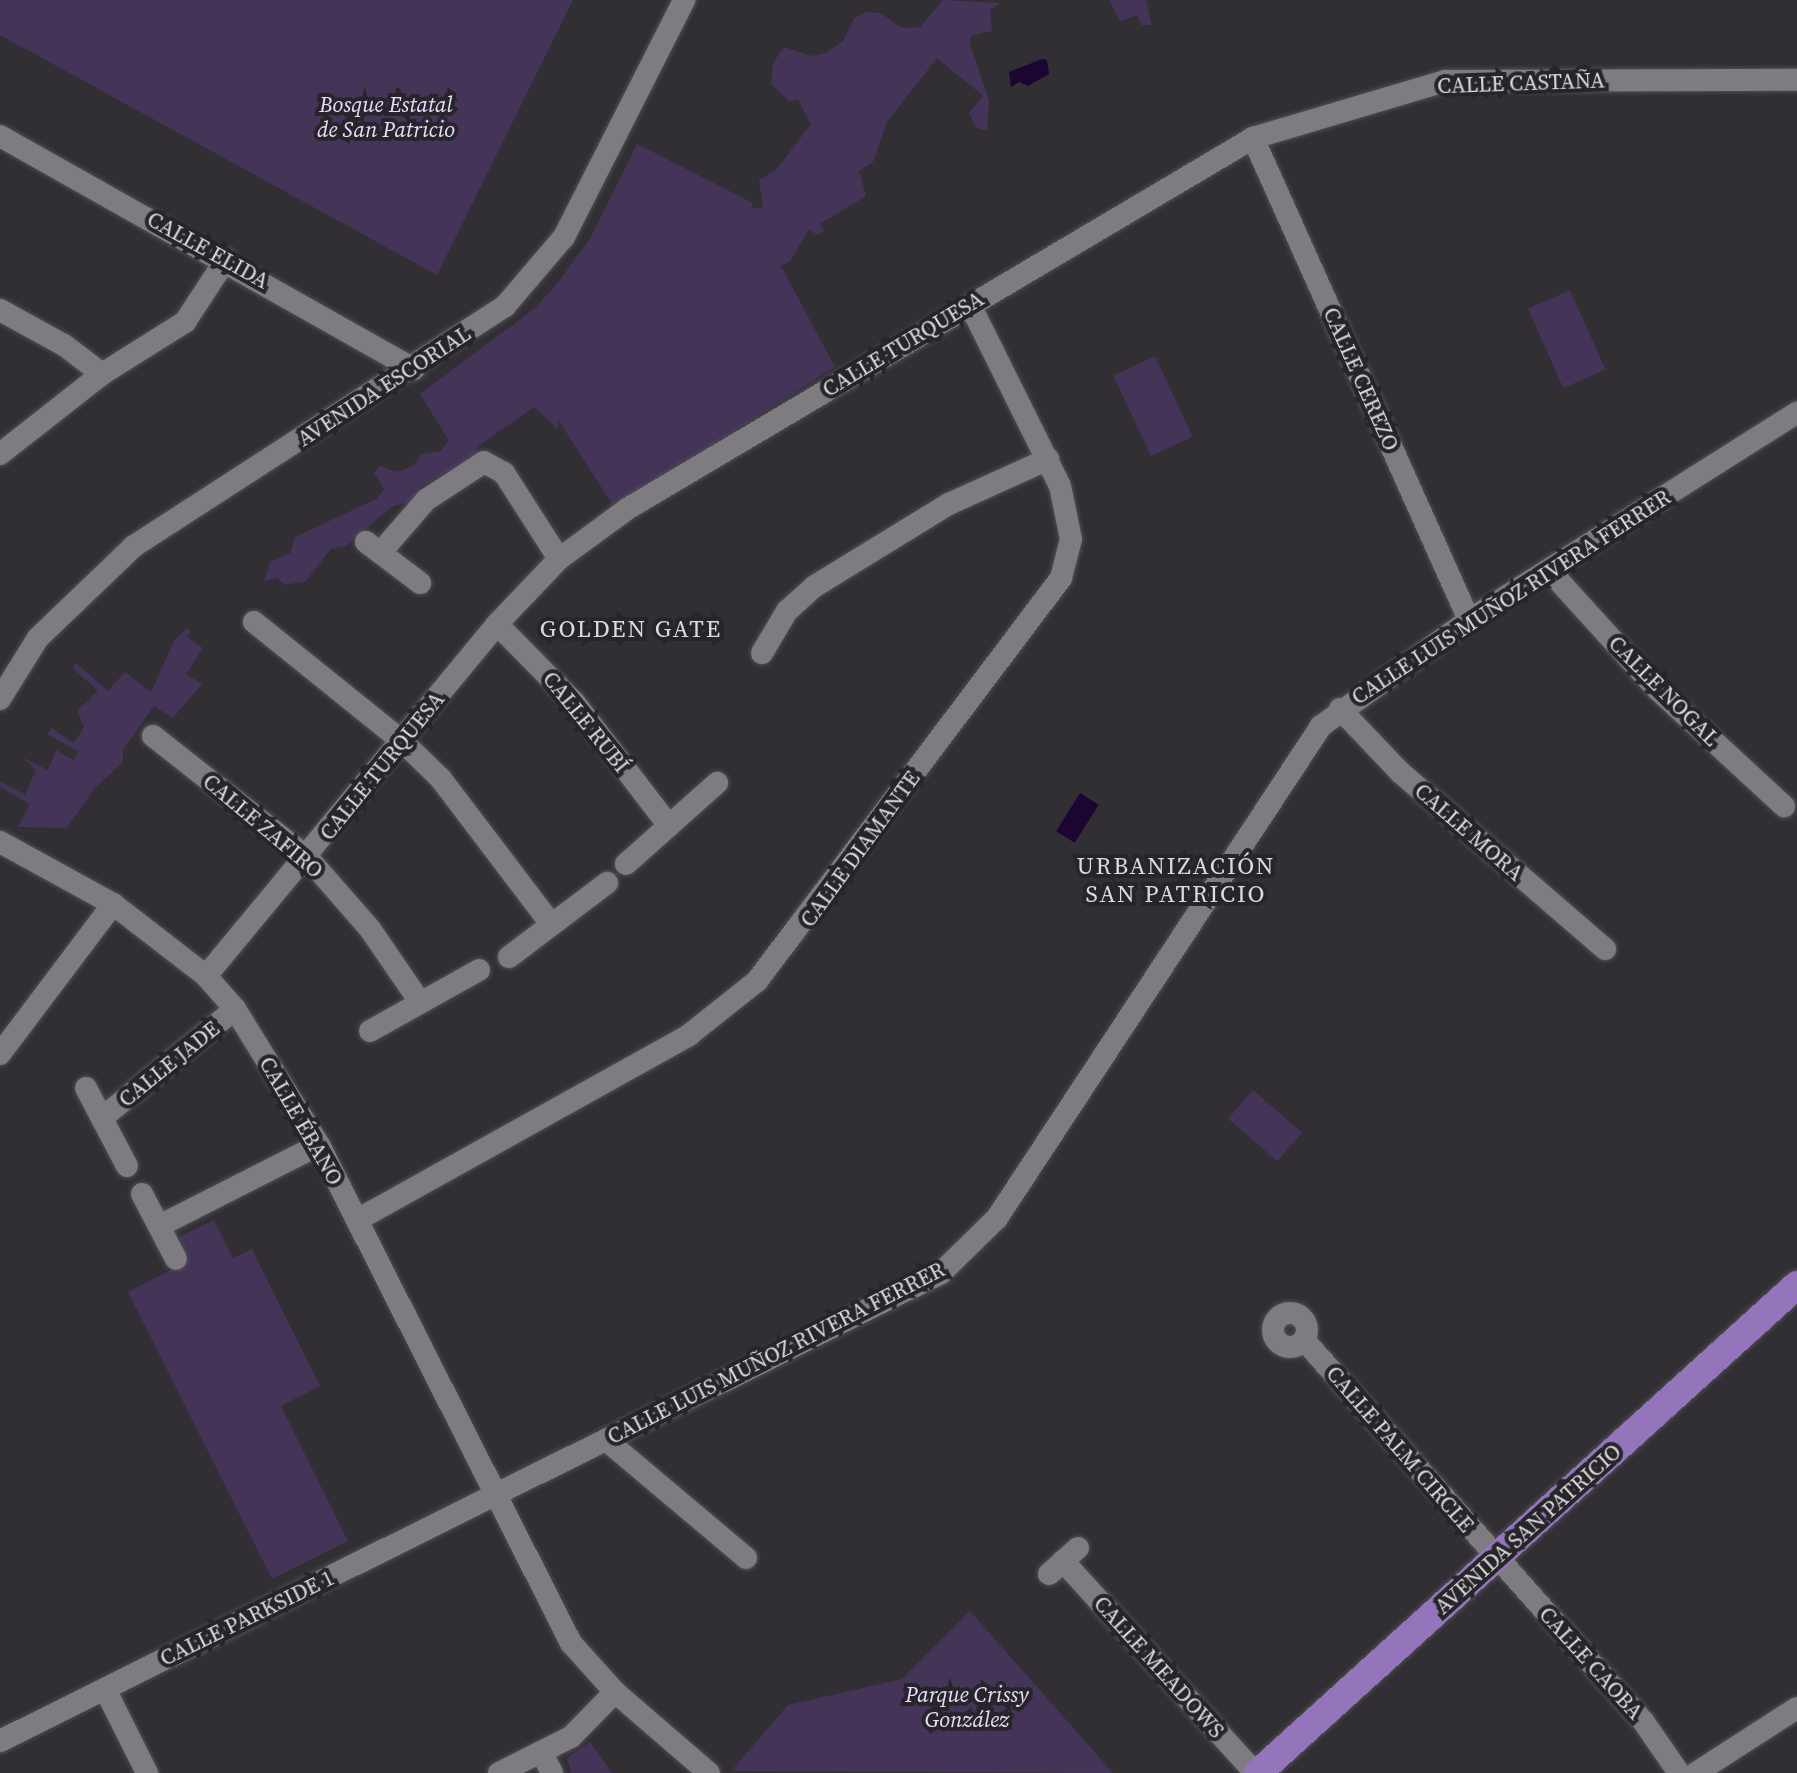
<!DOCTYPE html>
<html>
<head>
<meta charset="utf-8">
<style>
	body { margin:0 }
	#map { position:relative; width:1797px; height:1773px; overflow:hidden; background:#312f34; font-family:"Source Serif 4",serif }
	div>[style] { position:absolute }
	.green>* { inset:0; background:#433458; transform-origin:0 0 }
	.water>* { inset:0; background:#1c0531; transform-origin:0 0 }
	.roads { filter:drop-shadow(0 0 2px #4f4e51) drop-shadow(0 0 2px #4f4e51) }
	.minor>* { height:22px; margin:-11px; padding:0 11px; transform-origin:11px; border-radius:11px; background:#7e7c81 }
	.minor>.ring { margin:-11px; padding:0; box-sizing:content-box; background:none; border:22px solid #7e7c81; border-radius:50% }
	.major>* { height:28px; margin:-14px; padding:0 14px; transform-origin:14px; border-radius:14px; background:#9474bb }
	span { translate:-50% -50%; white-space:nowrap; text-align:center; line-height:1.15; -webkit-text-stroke:8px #27252a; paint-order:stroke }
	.street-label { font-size:22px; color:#dbdadd }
	.park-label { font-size:22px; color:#e9ddfe; font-style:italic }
	.neighbourhood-label { font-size:24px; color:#dbdadd; letter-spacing:2px }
</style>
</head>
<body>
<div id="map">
	<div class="green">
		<i style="clip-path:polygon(0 0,573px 0,437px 275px,0 35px)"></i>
		<i style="clip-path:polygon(943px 0,1000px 3px,990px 10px,992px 31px,971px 36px,970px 44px,989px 101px,987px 131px,976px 128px,969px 113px,983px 96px,937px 58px,887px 122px,873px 162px,859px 171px,866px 196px,820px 224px,824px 231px,817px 235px,809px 229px,791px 260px,781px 266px,835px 367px,614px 507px,559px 421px,558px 429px,534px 407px,477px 447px,477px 455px,421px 486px,411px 502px,391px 507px,346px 546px,331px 549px,306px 581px,285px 585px,277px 578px,264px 581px,270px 562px,290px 553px,295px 537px,376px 499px,384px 489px,374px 473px,379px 466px,397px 472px,413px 466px,421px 454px,440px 451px,449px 441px,420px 394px,534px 309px,556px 285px,590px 239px,637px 144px,751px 202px,754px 209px,763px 207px,759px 180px,776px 170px,811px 124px,798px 100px,789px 101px,771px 84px,773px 63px,784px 47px,811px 56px,825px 53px,843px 41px,854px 18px,866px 12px,880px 13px,902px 28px,920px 27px)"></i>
		<i style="clip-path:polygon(1109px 0,1146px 0,1152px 25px,1141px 25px,1137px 15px,1120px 21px)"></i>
		<i style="left:1570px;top:290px;width:87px;height:46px;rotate:66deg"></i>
		<i style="left:1155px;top:356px;width:89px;height:46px;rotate:65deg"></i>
		<i style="clip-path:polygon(186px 628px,191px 631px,187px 637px,203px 648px,186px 674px,202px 684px,173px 718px,154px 706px,123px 750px,123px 762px,94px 789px,67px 828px,18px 827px,30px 804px,0 787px,0 781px,25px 795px,36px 770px,22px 757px,48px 770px,56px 750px,73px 760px,78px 752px,47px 734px,52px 728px,74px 743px,84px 727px,77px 711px,98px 691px,65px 661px,72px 667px,76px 663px,108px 691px,125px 672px,151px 692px,174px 641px)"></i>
		<i style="left:1253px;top:1090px;width:65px;height:38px;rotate:41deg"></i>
		<i style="clip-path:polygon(214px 1220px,233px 1258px,252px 1249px,320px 1386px,281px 1406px,348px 1541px,272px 1579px,128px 1292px,184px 1263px,173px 1240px)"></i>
		<i style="clip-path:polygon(970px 1611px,1113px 1773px,731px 1771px,788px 1705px,902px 1679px)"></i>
		<i style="clip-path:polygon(590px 1742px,612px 1773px,571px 1773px,567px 1758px)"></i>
	</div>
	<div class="water">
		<i style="clip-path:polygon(1042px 59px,1047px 60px,1049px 74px,1028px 86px,1019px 82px,1011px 87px,1009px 72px)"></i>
		<i style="left:1080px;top:793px;width:22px;height:45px;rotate:32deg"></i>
	</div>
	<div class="roads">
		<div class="minor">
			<i style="left:0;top:136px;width:475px;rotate:29.4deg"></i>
			<i style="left:1253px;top:138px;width:528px;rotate:65.86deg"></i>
			<i style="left:0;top:310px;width:73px;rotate:28.7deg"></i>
			<i style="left:64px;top:345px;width:48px;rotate:37.3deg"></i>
			<i style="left:0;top:454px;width:130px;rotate:-38.1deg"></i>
			<i style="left:102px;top:374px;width:98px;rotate:-32.1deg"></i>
			<i style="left:185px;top:322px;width:75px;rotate:-56.9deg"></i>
			<i style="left:366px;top:542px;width:68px;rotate:37.2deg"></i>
			<i style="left:381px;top:552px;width:69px;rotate:-49.1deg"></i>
			<i style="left:426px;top:500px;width:69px;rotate:-33.2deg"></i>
			<i style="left:484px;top:462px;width:23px;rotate:29deg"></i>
			<i style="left:504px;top:473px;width:102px;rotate:57.4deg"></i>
			<i style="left:1549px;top:570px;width:161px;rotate:47.8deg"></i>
			<i style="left:1657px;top:689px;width:173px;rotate:42.7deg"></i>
			<i style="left:254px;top:622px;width:190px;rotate:38.8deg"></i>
			<i style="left:402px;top:741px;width:54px;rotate:44.3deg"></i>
			<i style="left:441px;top:779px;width:182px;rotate:52.8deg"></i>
			<i style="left:497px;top:624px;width:110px;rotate:45.4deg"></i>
			<i style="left:574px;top:702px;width:156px;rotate:52.5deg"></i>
			<i style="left:762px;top:653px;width:49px;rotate:-59.2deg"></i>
			<i style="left:787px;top:611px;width:38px;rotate:-42deg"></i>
			<i style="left:815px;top:586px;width:157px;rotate:-31.5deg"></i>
			<i style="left:949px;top:504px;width:109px;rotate:-24.4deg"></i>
			<i style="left:0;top:699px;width:72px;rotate:-58.1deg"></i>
			<i style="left:38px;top:638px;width:133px;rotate:-43.8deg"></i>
			<i style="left:134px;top:546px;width:442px;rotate:-32.9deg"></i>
			<i style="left:505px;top:306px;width:91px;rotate:-49.5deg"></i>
			<i style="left:564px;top:237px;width:266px;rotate:-63.1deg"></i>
			<i style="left:1340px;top:709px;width:87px;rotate:46.4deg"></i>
			<i style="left:1400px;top:772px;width:271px;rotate:40.8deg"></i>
			<i style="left:153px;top:736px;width:197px;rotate:38.2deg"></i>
			<i style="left:308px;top:858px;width:94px;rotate:48.9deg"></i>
			<i style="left:370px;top:929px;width:88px;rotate:55.6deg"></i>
			<i style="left:0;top:842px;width:129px;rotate:28.8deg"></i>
			<i style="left:113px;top:904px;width:118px;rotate:37.7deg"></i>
			<i style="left:206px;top:976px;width:44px;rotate:48.7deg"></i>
			<i style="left:235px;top:1009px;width:160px;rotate:58.3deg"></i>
			<i style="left:319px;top:1145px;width:558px;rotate:63.16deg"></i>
			<i style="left:571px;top:1643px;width:66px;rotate:48.1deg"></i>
			<i style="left:615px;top:1692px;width:124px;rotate:40.8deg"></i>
			<i style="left:626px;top:864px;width:122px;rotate:-41.7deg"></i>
			<i style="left:509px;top:957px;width:123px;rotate:-37.1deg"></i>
			<i style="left:206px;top:976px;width:457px;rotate:-50.4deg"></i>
			<i style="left:497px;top:624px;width:90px;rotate:-46.4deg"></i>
			<i style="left:559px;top:559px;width:84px;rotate:-36.3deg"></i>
			<i style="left:627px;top:509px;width:728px;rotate:-30.65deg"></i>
			<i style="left:1253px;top:138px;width:200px;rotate:-16.5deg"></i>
			<i style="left:1445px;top:81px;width:352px;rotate:-0.2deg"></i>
			<i style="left:370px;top:1031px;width:125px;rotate:-29.2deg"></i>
			<i style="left:0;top:1054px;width:188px;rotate:-53deg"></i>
			<i style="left:86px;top:1088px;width:88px;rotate:62.3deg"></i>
			<i style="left:102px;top:1118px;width:172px;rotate:-39.3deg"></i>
			<i style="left:142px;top:1194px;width:73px;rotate:62.4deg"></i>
			<i style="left:357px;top:1220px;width:380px;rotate:-29.1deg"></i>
			<i style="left:689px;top:1035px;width:87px;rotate:-38.5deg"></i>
			<i style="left:757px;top:981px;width:505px;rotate:-52.97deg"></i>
			<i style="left:1061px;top:578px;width:40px;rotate:-75.6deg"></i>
			<i style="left:1071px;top:539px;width:54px;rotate:-101.7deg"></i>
			<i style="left:1060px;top:486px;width:202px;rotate:-116.4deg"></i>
			<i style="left:159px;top:1226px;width:179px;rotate:-26.9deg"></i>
			<i class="ring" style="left:1273px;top:1313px;width:12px;height:12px"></i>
			<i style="left:1304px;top:1340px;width:510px;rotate:48.34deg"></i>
			<i style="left:1643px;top:1721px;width:63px;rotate:55.3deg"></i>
			<i style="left:606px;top:1440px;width:183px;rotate:40.1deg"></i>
			<i style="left:1063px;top:1561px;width:286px;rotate:47.8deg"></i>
			<i style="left:1049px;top:1574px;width:39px;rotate:-42deg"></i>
			<i style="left:105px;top:1689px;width:94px;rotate:63.4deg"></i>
			<i style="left:0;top:1741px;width:1051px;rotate:-26.44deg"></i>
			<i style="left:941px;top:1273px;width:78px;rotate:-44.5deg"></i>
			<i style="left:997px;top:1218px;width:589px;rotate:-56.63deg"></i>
			<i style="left:1321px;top:726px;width:182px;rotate:-35.6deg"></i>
			<i style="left:1469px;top:620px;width:388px;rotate:-32.3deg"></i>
			<i style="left:541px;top:1752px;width:24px;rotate:62deg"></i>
			<i style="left:499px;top:1773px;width:80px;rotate:-26.6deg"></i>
			<i style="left:571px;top:1737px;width:63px;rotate:-45.6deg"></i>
			<i style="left:1696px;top:1773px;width:120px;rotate:-32.8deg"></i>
		</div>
		<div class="major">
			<i style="left:1258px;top:1773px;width:727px;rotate:-42.16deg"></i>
		</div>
	</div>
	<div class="street-label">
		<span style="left:1521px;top:83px;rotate:-2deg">CALLE CASTAÑA</span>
		<span style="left:208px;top:250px;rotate:29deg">CALLE ELIDA</span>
		<span style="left:903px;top:344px;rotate:-31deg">CALLE TURQUESA</span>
		<span style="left:1361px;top:379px;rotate:66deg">CALLE CEREZO</span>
		<span style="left:384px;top:386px;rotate:-33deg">AVENIDA ESCORIAL</span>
		<span style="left:1511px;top:597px;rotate:-33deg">CALLE LUIS MUÑOZ RIVERA FERRER</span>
		<span style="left:1664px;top:691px;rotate:45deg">CALLE NOGAL</span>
		<span style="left:586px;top:722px;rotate:51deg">CALLE RUBÍ</span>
		<span style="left:382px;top:766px;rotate:-51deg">CALLE TURQUESA</span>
		<span style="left:263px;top:826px;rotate:40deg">CALLE ZAFIRO</span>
		<span style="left:1469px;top:832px;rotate:41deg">CALLE MORA</span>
		<span style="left:860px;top:849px;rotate:-54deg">CALLE DIAMANTE</span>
		<span style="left:169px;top:1064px;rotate:-39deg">CALLE JADE</span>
		<span style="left:301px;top:1121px;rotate:60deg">CALLE ÉBANO</span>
		<span style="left:776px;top:1353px;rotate:-27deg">CALLE LUIS MUÑOZ RIVERA FERRER</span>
		<span style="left:1400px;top:1449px;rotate:49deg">CALLE PALM CIRCLE</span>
		<span style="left:1528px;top:1529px;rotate:-42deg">AVENIDA SAN PATRICIO</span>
		<span style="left:247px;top:1618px;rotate:-26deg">CALLE PARKSIDE 1</span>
		<span style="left:1591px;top:1663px;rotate:48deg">CALLE CAOBA</span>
		<span style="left:1159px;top:1667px;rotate:48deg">CALLE MEADOWS</span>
	</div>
	<div class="park-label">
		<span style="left:386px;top:117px">Bosque Estatal<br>de San Patricio</span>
		<span style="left:967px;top:1707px">Parque Crissy<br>González</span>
	</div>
	<div class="neighbourhood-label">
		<span style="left:631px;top:629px">GOLDEN GATE</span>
		<span style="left:1176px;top:880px">URBANIZACIÓN<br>SAN PATRICIO</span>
	</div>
</div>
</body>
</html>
